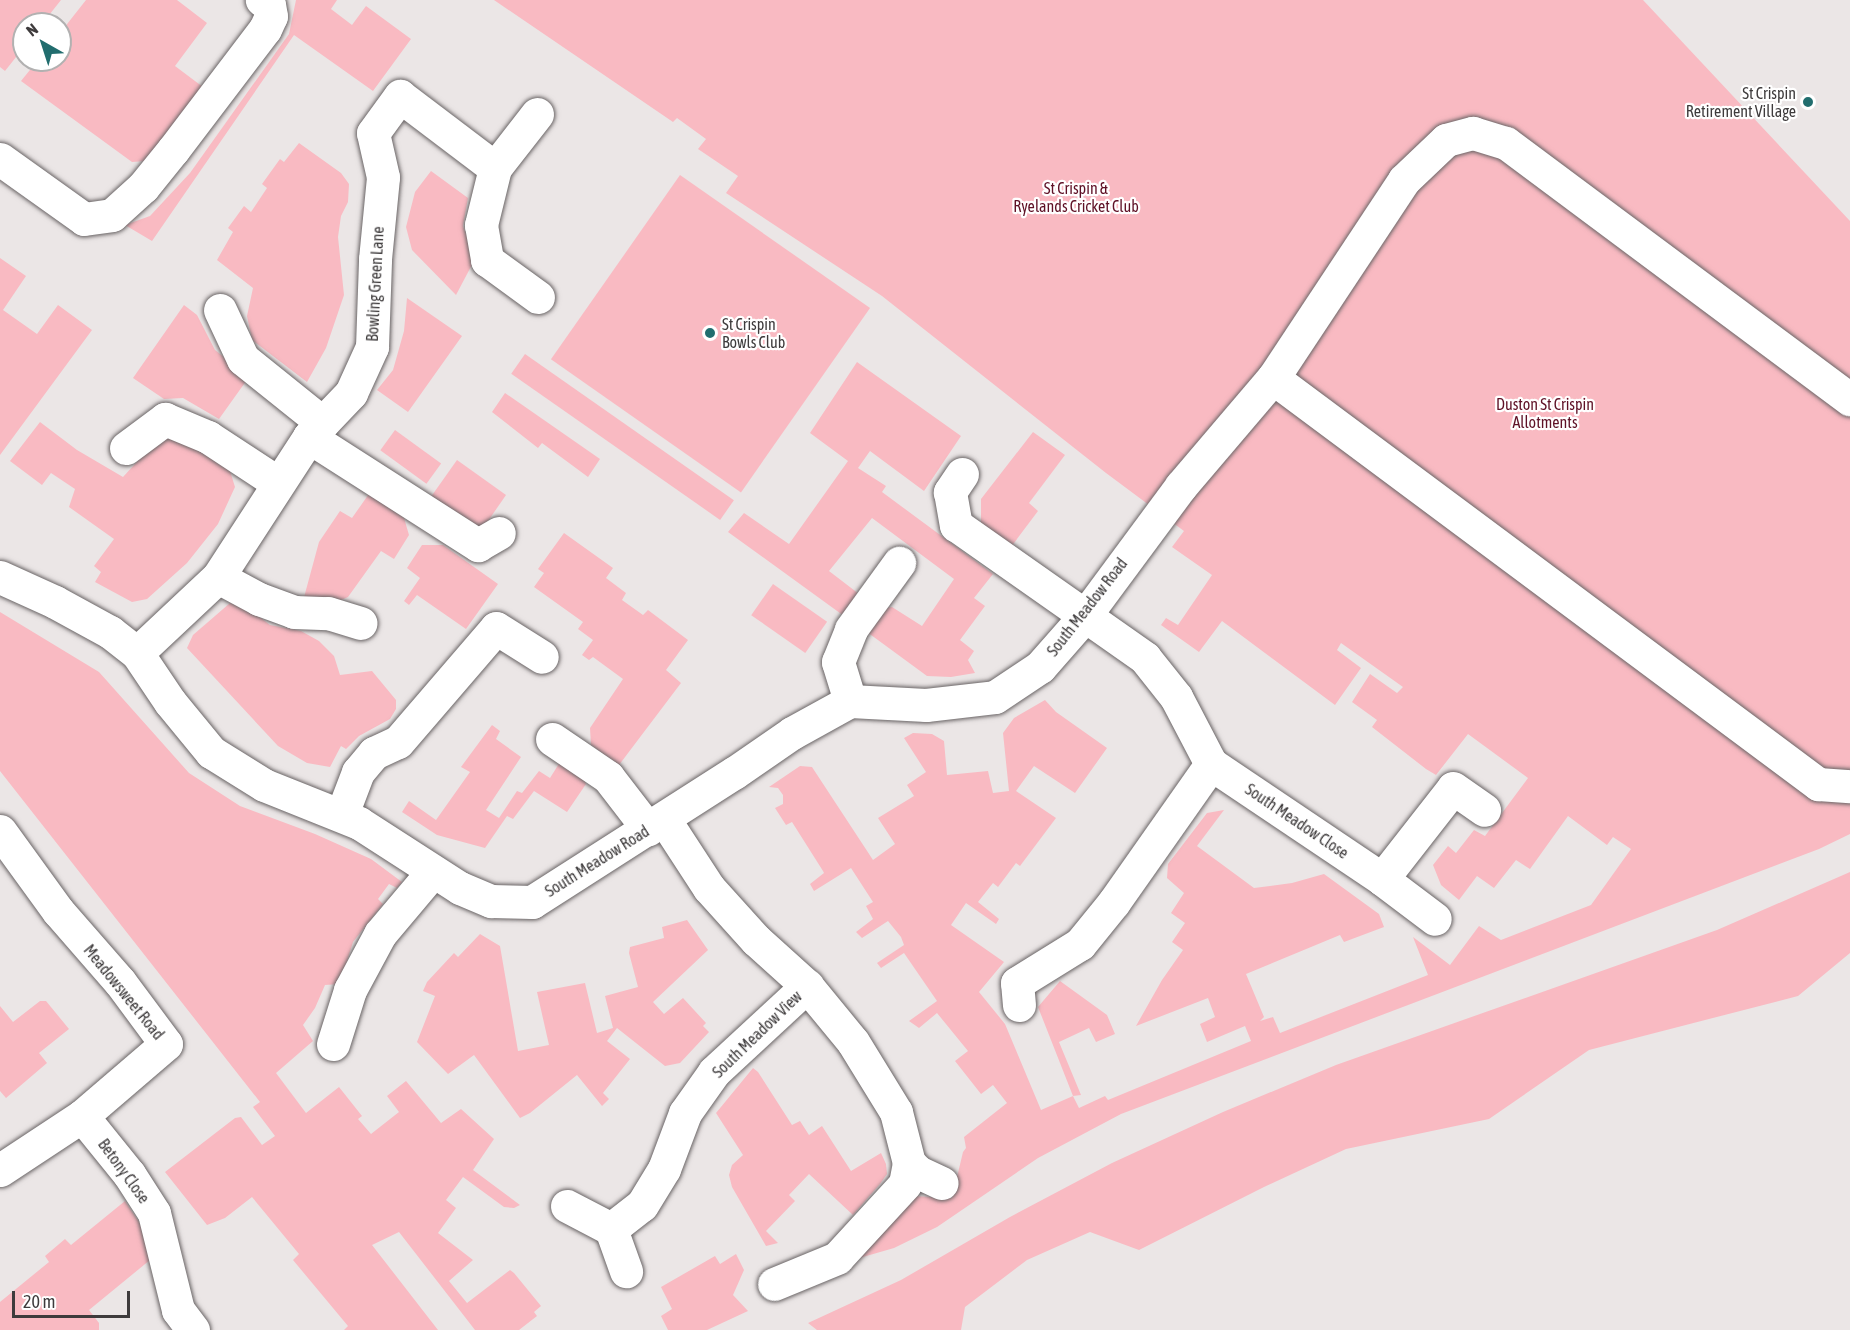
<!DOCTYPE html>
<html>
<head>
<meta charset="utf-8">
<style>
	body { margin:0 }
	#map { position:relative; width:1850px; height:1330px; overflow:hidden; background:#ebe6e6; font-family:"Asap Condensed",sans-serif }
	div>[style] { position:absolute }
	.green>* { inset:0; background:#f9bac2; transform-origin:0 0 }
	.roads { filter:drop-shadow(0 0 2px #696465) drop-shadow(0 0 2px #696465) }
	.minor>* { height:33px; margin:-16.5px; padding:0 16.5px; transform-origin:16.5px; border-radius:16.5px; background:#fff }
	.dots>* { width:16px; height:16px; translate:-50% -50%; box-sizing:border-box; border:3px solid #fff; border-radius:50% }
	span { translate:-50% -50%; white-space:nowrap; text-align:center; line-height:1.15; -webkit-text-stroke:4.5px #fff; paint-order:stroke }
	.poi-label { font-size:16px; color:#3e3b3c }
	.right { translate:-100% -50%; text-align:right }
	.left { translate:0 -50%; text-align:left }
	.park-label { font-size:16px; color:#5f1126 }
	.street-label { font-size:16px; color:#3e3b3c }
	.north { position:absolute; left:12px; top:12px; width:60px; height:60px; box-sizing:border-box; background:#fff; border:2px solid #b2b1b1; border-radius:50%; rotate:321deg; font-size:16px; font-weight:700; line-height:24px; text-align:center; color:#3e3b3c }
	.north::after { content:''; display:block; margin:auto; width:21px; height:27px; background:#216d6e; clip-path:polygon(50% 0,100% 100%,50% 72%,0 100%) }
	.scale { position:absolute; left:12px; top:1291px; width:118px; height:27px; box-sizing:border-box; border:3px solid #3e3b3c; border-top:0; padding-left:8px; font-size:18px; line-height:21px; white-space:nowrap; color:#3e3b3c; -webkit-text-stroke:4px #fff; paint-order:stroke }
</style>
</head>
<body>
<div id="map">
	<div class="green">
		<i style="clip-path:polygon(0 0,61px 0,42px 24px,24px 24px,24px 47px,5px 71px,0 67px)"></i>
		<i style="clip-path:polygon(86px 0,177px 0,207px 23px,175px 66px,203px 87px,146px 161px,132px 162px,21px 81px,38px 60px,60px 60px,60px 33px)"></i>
		<i style="clip-path:polygon(296px 0,337px 0,331px 9px,352px 25px,366px 6px,411px 39px,373px 91px,294px 35px,152px 241px,125px 225px,150px 216px,190px 173px,289px 34px)"></i>
		<i style="clip-path:polygon(494px 0,1643px 0,1850px 221px,1850px 834px,1819px 849px,1121px 1114px,1038px 1158px,937px 1227px,894px 1248px,856px 1259px,913px 1196px,952px 1198px,963px 1152px,966px 1148px,964px 1137px,1007px 1103px,993px 1085px,981px 1094px,955px 1061px,968px 1051px,937px 1013px,919px 1028px,909px 1021px,937px 1001px,904px 953px,881px 968px,877px 963px,904px 945px,901px 937px,888px 921px,862px 938px,856px 932px,873px 919px,866px 906px,873px 902px,851px 868px,814px 891px,810px 884px,824px 873px,823px 871px,792px 822px,786px 825px,775px 808px,783px 804px,783px 795px,778px 788px,769px 787px,800px 766px,812px 767px,873px 860px,895px 844px,878px 818px,914px 796px,907px 785px,926px 772px,904px 738px,913px 733px,932px 734px,944px 741px,947px 775px,988px 771px,993px 793px,1009px 791px,1003px 733px,1014px 718px,1045px 700px,1056px 712px,1107px 748px,1075px 793px,1034px 766px,1016px 791px,1056px 818px,1020px 866px,1016px 863px,998px 887px,993px 883px,978px 902px,999px 919px,996px 924px,966px 903px,951px 925px,1004px 962px,979px 992px,1005px 1024px,1041px 1110px,1073px 1096px,1038px 1007px,1060px 981px,1107px 1015px,1115px 1034px,1096px 1042px,1089px 1028px,1059px 1042px,1081px 1095px,1073px 1096px,1079px 1108px,1105px 1096px,1108px 1100px,1251px 1041px,1245px 1026px,1207px 1042px,1200px 1024px,1215px 1017px,1208px 998px,1136px 1026px,1162px 980px,1183px 950px,1172px 942px,1185px 923px,1171px 913px,1184px 893px,1167px 878px,1168px 864px,1207px 813px,1224px 810px,1197px 846px,1254px 888px,1292px 883px,1324px 874px,1379px 914px,1384px 927px,1344px 942px,1340px 935px,1246px 974px,1264px 1017px,1260px 1021px,1273px 1017px,1280px 1033px,1428px 975px,1413px 937px,1450px 965px,1479px 926px,1501px 940px,1591px 905px,1631px 849px,1613px 837px,1607px 845px,1568px 816px,1530px 869px,1516px 860px,1494px 888px,1477px 876px,1459px 900px,1441px 885px,1433px 865px,1448px 846px,1456px 853px,1474px 830px,1485px 836px,1528px 778px,1468px 734px,1436px 775px,1426px 769px,1372px 727px,1377px 720px,1352px 702px,1370px 674px,1397px 693px,1403px 687px,1341px 643px,1337px 650px,1361px 668px,1335px 705px,1222px 621px,1199px 652px,1161px 625px,1166px 618px,1178px 625px,1212px 575px,1172px 547px,1184px 531px,1106px 473px,882px 296px,726px 193px,738px 176px,698px 149px,706px 139px,677px 118px,673px 122px)"></i>
		<i style="clip-path:polygon(299px 143px,341px 173px,349px 184px,348px 202px,341px 216px,338px 237px,344px 295px,326px 348px,307px 382px,252px 340px,247px 316px,253px 288px,217px 260px,233px 232px,228px 228px,244px 206px,251px 212px,267px 188px,262px 184px,280px 159px,284px 162px)"></i>
		<i style="clip-path:polygon(431px 171px,468px 198px,463px 226px,475px 259px,456px 295px,412px 250px,406px 227px,415px 192px)"></i>
		<i style="left:680px;top:175px;width:232px;height:225px;rotate:35deg"></i>
		<i style="clip-path:polygon(0 258px,26px 276px,3px 310px,37px 334px,58px 305px,92px 330px,0 455px)"></i>
		<i style="clip-path:polygon(407px 298px,462px 336px,408px 412px,377px 390px,393px 370px,404px 331px)"></i>
		<i style="clip-path:polygon(184px 305px,197px 315px,215px 350px,249px 377px,219px 419px,183px 398px,164px 399px,133px 378px)"></i>
		<i style="left:525px;top:354px;width:255px;height:24px;rotate:35deg"></i>
		<i style="clip-path:polygon(857px 362px,961px 436px,924px 491px,870px 451px,858px 468px,886px 486px,882px 492px,993px 574px,974px 598px,985px 606px,960px 640px,974px 651px,968px 660px,975px 673px,951px 677px,927px 676px,867px 632px,884px 608px,892px 607px,922px 626px,954px 579px,872px 518px,829px 571px,859px 594px,844px 616px,728px 532px,744px 513px,789px 544px,848px 461px,810px 433px)"></i>
		<i style="clip-path:polygon(505px 393px,600px 459px,588px 477px,542px 443px,538px 448px,492px 412px)"></i>
		<i style="clip-path:polygon(40px 422px,77px 450px,123px 477px,145px 453px,167px 436px,198px 442px,230px 471px,235px 487px,218px 524px,187px 563px,147px 599px,132px 602px,95px 582px,101px 572px,94px 566px,114px 539px,69px 507px,75px 489px,51px 473px,42px 485px,10px 461px)"></i>
		<i style="left:395px;top:430px;width:57px;height:25px;rotate:36deg"></i>
		<i style="clip-path:polygon(1033px 432px,1065px 455px,1029px 503px,1038px 511px,1011px 547px,981px 527px,981px 499px)"></i>
		<i style="clip-path:polygon(457px 460px,506px 495px,486px 524px,468px 531px,428px 501px)"></i>
		<i style="clip-path:polygon(371px 491px,404px 518px,409px 535px,394px 559px,381px 551px,348px 597px,328px 606px,303px 601px,319px 542px,340px 511px,352px 518px)"></i>
		<i style="clip-path:polygon(564px 533px,613px 568px,606px 578px,626px 593px,622px 600px,643px 615px,648px 610px,688px 640px,666px 670px,681px 683px,619px 765px,591px 745px,590px 728px,623px 679px,593px 657px,589px 660px,582px 655px,593px 640px,578px 629px,583px 622px,534px 587px,544px 573px,538px 569px)"></i>
		<i style="clip-path:polygon(443px 545px,498px 584px,466px 629px,417px 595px,409px 605px,404px 601px,420px 578px,407px 568px,422px 545px)"></i>
		<i style="left:773px;top:584px;width:66px;height:38px;rotate:35deg"></i>
		<i style="clip-path:polygon(230px 603px,247px 607px,270px 625px,301px 631px,319px 641px,334px 656px,340px 675px,372px 671px,396px 700px,396px 709px,390px 719px,359px 736px,346px 749px,341px 746px,330px 767px,307px 763px,278px 746px,187px 648px,193px 635px)"></i>
		<i style="clip-path:polygon(0 612px,99px 672px,189px 773px,240px 806px,315px 834px,371px 859px,402px 882px,397px 888px,389px 884px,378px 899px,383px 904px,353px 942px,340px 984px,325px 985px,315px 1008px,303px 1025px,313px 1041px,276px 1073px,306px 1113px,339px 1087px,362px 1116px,358px 1119px,371px 1134px,399px 1112px,387px 1096px,406px 1081px,441px 1123px,461px 1109px,494px 1139px,473px 1170px,520px 1205px,514px 1208px,504px 1207px,463px 1177px,446px 1200px,456px 1208px,438px 1233px,473px 1260px,449px 1281px,467px 1303px,510px 1270px,514px 1273px,541px 1306px,534px 1312px,537px 1316px,519px 1330px,475px 1330px,399px 1232px,372px 1245px,438px 1330px,344px 1330px,348px 1326px,293px 1260px,299px 1254px,252px 1197px,225px 1218px,207px 1225px,165px 1172px,235px 1118px,241px 1117px,262px 1145px,275px 1136px,253px 1107px,260px 1102px,0 771px)"></i>
		<i style="clip-path:polygon(492px 725px,500px 731px,496px 739px,521px 757px,486px 810px,499px 818px,517px 791px,522px 793px,539px 771px,550px 778px,562px 759px,583px 778px,586px 784px,567px 812px,534px 791px,513px 819px,507px 816px,485px 848px,437px 835px,402px 812px,409px 801px,436px 820px,470px 772px,461px 767px)"></i>
		<i style="clip-path:polygon(1850px 872px,1850px 953px,1798px 996px,1589px 1050px,1489px 1119px,1346px 1149px,1264px 1187px,1139px 1250px,1090px 1232px,1027px 1260px,965px 1307px,961px 1330px,817px 1330px,808px 1323px,901px 1280px,1010px 1217px,1112px 1163px,1223px 1112px,1336px 1065px,1717px 930px)"></i>
		<i style="clip-path:polygon(687px 920px,708px 950px,653px 1002px,664px 1014px,683px 998px,706px 1023px,703px 1026px,709px 1032px,680px 1063px,665px 1066px,617px 1028px,607px 1041px,630px 1059px,603px 1093px,609px 1099px,602px 1106px,577px 1075px,530px 1113px,520px 1118px,474px 1055px,448px 1074px,417px 1042px,435px 996px,423px 991px,427px 982px,454px 953px,458px 957px,480px 934px,500px 946px,518px 1051px,549px 1045px,537px 992px,585px 983px,597px 1033px,613px 1028px,605px 996px,638px 987px,629px 953px,630px 947px,664px 938px,662px 927px)"></i>
		<i style="clip-path:polygon(40px 1001px,46px 1001px,69px 1029px,39px 1053px,47px 1063px,6px 1098px,0 1091px,0 1006px,13px 1022px)"></i>
		<i style="clip-path:polygon(753px 1068px,758px 1072px,792px 1125px,800px 1121px,809px 1135px,822px 1126px,851px 1171px,881px 1153px,886px 1164px,887px 1174px,880px 1184px,853px 1215px,809px 1174px,789px 1195px,795px 1201px,766px 1231px,778px 1243px,766px 1246px,732px 1187px,729px 1175px,732px 1165px,743px 1155px,716px 1113px)"></i>
		<i style="clip-path:polygon(125px 1201px,139px 1222px,150px 1247px,150px 1260px,89px 1310px,99px 1323px,99px 1330px,0 1330px,0 1302px,49px 1262px,45px 1256px,65px 1239px,71px 1245px)"></i>
		<i style="clip-path:polygon(736px 1254px,744px 1270px,733px 1295px,748px 1311px,707px 1330px,668px 1330px,661px 1316px,672px 1309px,661px 1287px,715px 1256px,720px 1264px)"></i>
	</div>
	<div class="roads">
		<div class="minor">
			<i style="left:537px;top:114px;width:68px;rotate:127.9deg"></i>
			<i style="left:495px;top:168px;width:59px;rotate:103.8deg"></i>
			<i style="left:481px;top:225px;width:36px;rotate:80deg"></i>
			<i style="left:487px;top:260px;width:63px;rotate:36deg"></i>
			<i style="left:0;top:159px;width:103px;rotate:35.5deg"></i>
			<i style="left:84px;top:219px;width:28px;rotate:-8deg"></i>
			<i style="left:112px;top:215px;width:42px;rotate:-42.1deg"></i>
			<i style="left:143px;top:187px;width:48px;rotate:-51deg"></i>
			<i style="left:173px;top:150px;width:152px;rotate:-52.8deg"></i>
			<i style="left:265px;top:29px;width:14px;rotate:-65deg"></i>
			<i style="left:271px;top:16px;width:11px;rotate:-100deg"></i>
			<i style="left:269px;top:5px;width:9px;rotate:-144deg"></i>
			<i style="left:220px;top:310px;width:54px;rotate:64.9deg"></i>
			<i style="left:243px;top:359px;width:102px;rotate:38.7deg"></i>
			<i style="left:1273px;top:378px;width:680px;rotate:36.68deg"></i>
			<i style="left:1818px;top:784px;width:32px;rotate:4deg"></i>
			<i style="left:309px;top:437px;width:201px;rotate:32.6deg"></i>
			<i style="left:478px;top:545px;width:24px;rotate:-30deg"></i>
			<i style="left:126px;top:448px;width:49px;rotate:-36.6deg"></i>
			<i style="left:165px;top:419px;width:47px;rotate:22.7deg"></i>
			<i style="left:208px;top:437px;width:84px;rotate:33.3deg"></i>
			<i style="left:962px;top:474px;width:22px;rotate:124deg"></i>
			<i style="left:950px;top:492px;width:34px;rotate:80deg"></i>
			<i style="left:956px;top:525px;width:231px;rotate:35.1deg"></i>
			<i style="left:1145px;top:658px;width:50px;rotate:51.5deg"></i>
			<i style="left:1176px;top:697px;width:76px;rotate:62.4deg"></i>
			<i style="left:1211px;top:764px;width:206px;rotate:33.9deg"></i>
			<i style="left:1382px;top:879px;width:66px;rotate:37deg"></i>
			<i style="left:0;top:577px;width:60px;rotate:24.4deg"></i>
			<i style="left:55px;top:602px;width:63px;rotate:28.6deg"></i>
			<i style="left:110px;top:632px;width:34px;rotate:38deg"></i>
			<i style="left:137px;top:653px;width:59px;rotate:56deg"></i>
			<i style="left:170px;top:702px;width:65px;rotate:50.6deg"></i>
			<i style="left:211px;top:752px;width:62px;rotate:31.9deg"></i>
			<i style="left:264px;top:785px;width:102px;rotate:21.8deg"></i>
			<i style="left:359px;top:823px;width:120px;rotate:32.8deg"></i>
			<i style="left:460px;top:888px;width:34px;rotate:23deg"></i>
			<i style="left:491px;top:901px;width:41px;rotate:1.4deg"></i>
			<i style="left:532px;top:902px;width:240px;rotate:-32.6deg"></i>
			<i style="left:734px;top:773px;width:70px;rotate:-34.6deg"></i>
			<i style="left:792px;top:733px;width:66px;rotate:-28.9deg"></i>
			<i style="left:850px;top:701px;width:76px;rotate:3deg"></i>
			<i style="left:926px;top:705px;width:69px;rotate:-6.6deg"></i>
			<i style="left:995px;top:697px;width:54px;rotate:-33.7deg"></i>
			<i style="left:1040px;top:667px;width:67px;rotate:-48.7deg"></i>
			<i style="left:1084px;top:617px;width:163px;rotate:-53.5deg"></i>
			<i style="left:1181px;top:486px;width:142px;rotate:-49.6deg"></i>
			<i style="left:1273px;top:378px;width:237px;rotate:-56.5deg"></i>
			<i style="left:1404px;top:180px;width:58px;rotate:-43.6deg"></i>
			<i style="left:1446px;top:140px;width:28px;rotate:-15deg"></i>
			<i style="left:1473px;top:133px;width:34px;rotate:17deg"></i>
			<i style="left:1506px;top:143px;width:429px;rotate:36.7deg"></i>
			<i style="left:218px;top:577px;width:47px;rotate:28.2deg"></i>
			<i style="left:259px;top:599px;width:37px;rotate:20deg"></i>
			<i style="left:294px;top:612px;width:34px;rotate:2deg"></i>
			<i style="left:328px;top:613px;width:34px;rotate:17deg"></i>
			<i style="left:137px;top:653px;width:111px;rotate:-43.2deg"></i>
			<i style="left:218px;top:577px;width:167px;rotate:-57deg"></i>
			<i style="left:309px;top:437px;width:61px;rotate:-46.3deg"></i>
			<i style="left:351px;top:393px;width:51px;rotate:-65.5deg"></i>
			<i style="left:372px;top:347px;width:88px;rotate:-88deg"></i>
			<i style="left:375px;top:259px;width:82px;rotate:-84.4deg"></i>
			<i style="left:383px;top:177px;width:45px;rotate:-102.8deg"></i>
			<i style="left:373px;top:133px;width:46px;rotate:-53.9deg"></i>
			<i style="left:400px;top:96px;width:119px;rotate:37.2deg"></i>
			<i style="left:850px;top:701px;width:41px;rotate:-107.1deg"></i>
			<i style="left:838px;top:662px;width:35px;rotate:-68deg"></i>
			<i style="left:851px;top:629px;width:82px;rotate:-54deg"></i>
			<i style="left:552px;top:739px;width:68px;rotate:34.2deg"></i>
			<i style="left:608px;top:777px;width:66px;rotate:52.4deg"></i>
			<i style="left:342px;top:814px;width:45px;rotate:-69.1deg"></i>
			<i style="left:358px;top:772px;width:25px;rotate:-50deg"></i>
			<i style="left:374px;top:753px;width:26px;rotate:-25deg"></i>
			<i style="left:398px;top:742px;width:150px;rotate:-49.3deg"></i>
			<i style="left:496px;top:628px;width:54px;rotate:32.2deg"></i>
			<i style="left:664px;top:819px;width:82px;rotate:56.9deg"></i>
			<i style="left:709px;top:888px;width:70px;rotate:47.9deg"></i>
			<i style="left:756px;top:940px;width:69px;rotate:42deg"></i>
			<i style="left:807px;top:986px;width:72px;rotate:50.6deg"></i>
			<i style="left:853px;top:1042px;width:82px;rotate:58.4deg"></i>
			<i style="left:896px;top:1112px;width:53px;rotate:75.7deg"></i>
			<i style="left:909px;top:1163px;width:21px;rotate:101deg"></i>
			<i style="left:905px;top:1184px;width:100px;rotate:132.6deg"></i>
			<i style="left:837px;top:1258px;width:68px;rotate:157.6deg"></i>
			<i style="left:0;top:831px;width:99px;rotate:54.1deg"></i>
			<i style="left:58px;top:911px;width:94px;rotate:48.9deg"></i>
			<i style="left:120px;top:982px;width:77px;rotate:53.4deg"></i>
			<i style="left:166px;top:1044px;width:111px;rotate:139.4deg"></i>
			<i style="left:82px;top:1116px;width:98px;rotate:146.6deg"></i>
			<i style="left:1382px;top:879px;width:115px;rotate:-52deg"></i>
			<i style="left:1453px;top:788px;width:38px;rotate:35deg"></i>
			<i style="left:1019px;top:1005px;width:22px;rotate:-95deg"></i>
			<i style="left:1017px;top:983px;width:74px;rotate:-31.8deg"></i>
			<i style="left:1080px;top:944px;width:54px;rotate:-51deg"></i>
			<i style="left:1114px;top:902px;width:169px;rotate:-54.9deg"></i>
			<i style="left:333px;top:1044px;width:57px;rotate:-72.5deg"></i>
			<i style="left:350px;top:990px;width:64px;rotate:-61.8deg"></i>
			<i style="left:380px;top:934px;width:82px;rotate:-49.9deg"></i>
			<i style="left:82px;top:1116px;width:75px;rotate:51deg"></i>
			<i style="left:129px;top:1174px;width:46px;rotate:57.3deg"></i>
			<i style="left:154px;top:1213px;width:100px;rotate:76.1deg"></i>
			<i style="left:178px;top:1310px;width:25px;rotate:53deg"></i>
			<i style="left:909px;top:1163px;width:13px;rotate:45deg"></i>
			<i style="left:918px;top:1172px;width:26px;rotate:25deg"></i>
			<i style="left:567px;top:1206px;width:50px;rotate:27.6deg"></i>
			<i style="left:611px;top:1229px;width:45px;rotate:70.3deg"></i>
			<i style="left:611px;top:1229px;width:39px;rotate:-38deg"></i>
			<i style="left:642px;top:1205px;width:42px;rotate:-58.6deg"></i>
			<i style="left:664px;top:1169px;width:60px;rotate:-69.4deg"></i>
			<i style="left:685px;top:1113px;width:50px;rotate:-54.7deg"></i>
			<i style="left:714px;top:1072px;width:127px;rotate:-42.8deg"></i>
		</div>
	</div>
	<div class="dots">
		<i style="left:1808px;top:102px;background:#216d6e"></i>
		<i style="left:710px;top:333px;background:#216d6e"></i>
	</div>
	<div class="poi-label">
		<span class="right" style="left:1796px;top:102px">St Crispin<br>Retirement Village</span>
		<span class="left" style="left:722px;top:333px">St Crispin<br>Bowls Club</span>
	</div>
	<div class="park-label">
		<span style="left:1076px;top:197px">St Crispin &amp;<br>Ryelands Cricket Club</span>
		<span style="left:1545px;top:413px">Duston St Crispin<br>Allotments</span>
	</div>
	<div class="street-label">
		<span style="left:375px;top:284px;rotate:-87deg">Bowling Green Lane</span>
		<span style="left:1087px;top:607px;rotate:-52deg">South Meadow Road</span>
		<span style="left:1297px;top:821px;rotate:34deg">South Meadow Close</span>
		<span style="left:597px;top:861px;rotate:-32deg">South Meadow Road</span>
		<span style="left:124px;top:992px;rotate:51deg">Meadowsweet Road</span>
		<span style="left:757px;top:1034px;rotate:-44deg">South Meadow View</span>
		<span style="left:124px;top:1171px;rotate:54deg">Betony Close</span>
	</div>
	<div class="north">N</div>
	<div class="scale">20 m</div>
</div>
</body>
</html>
